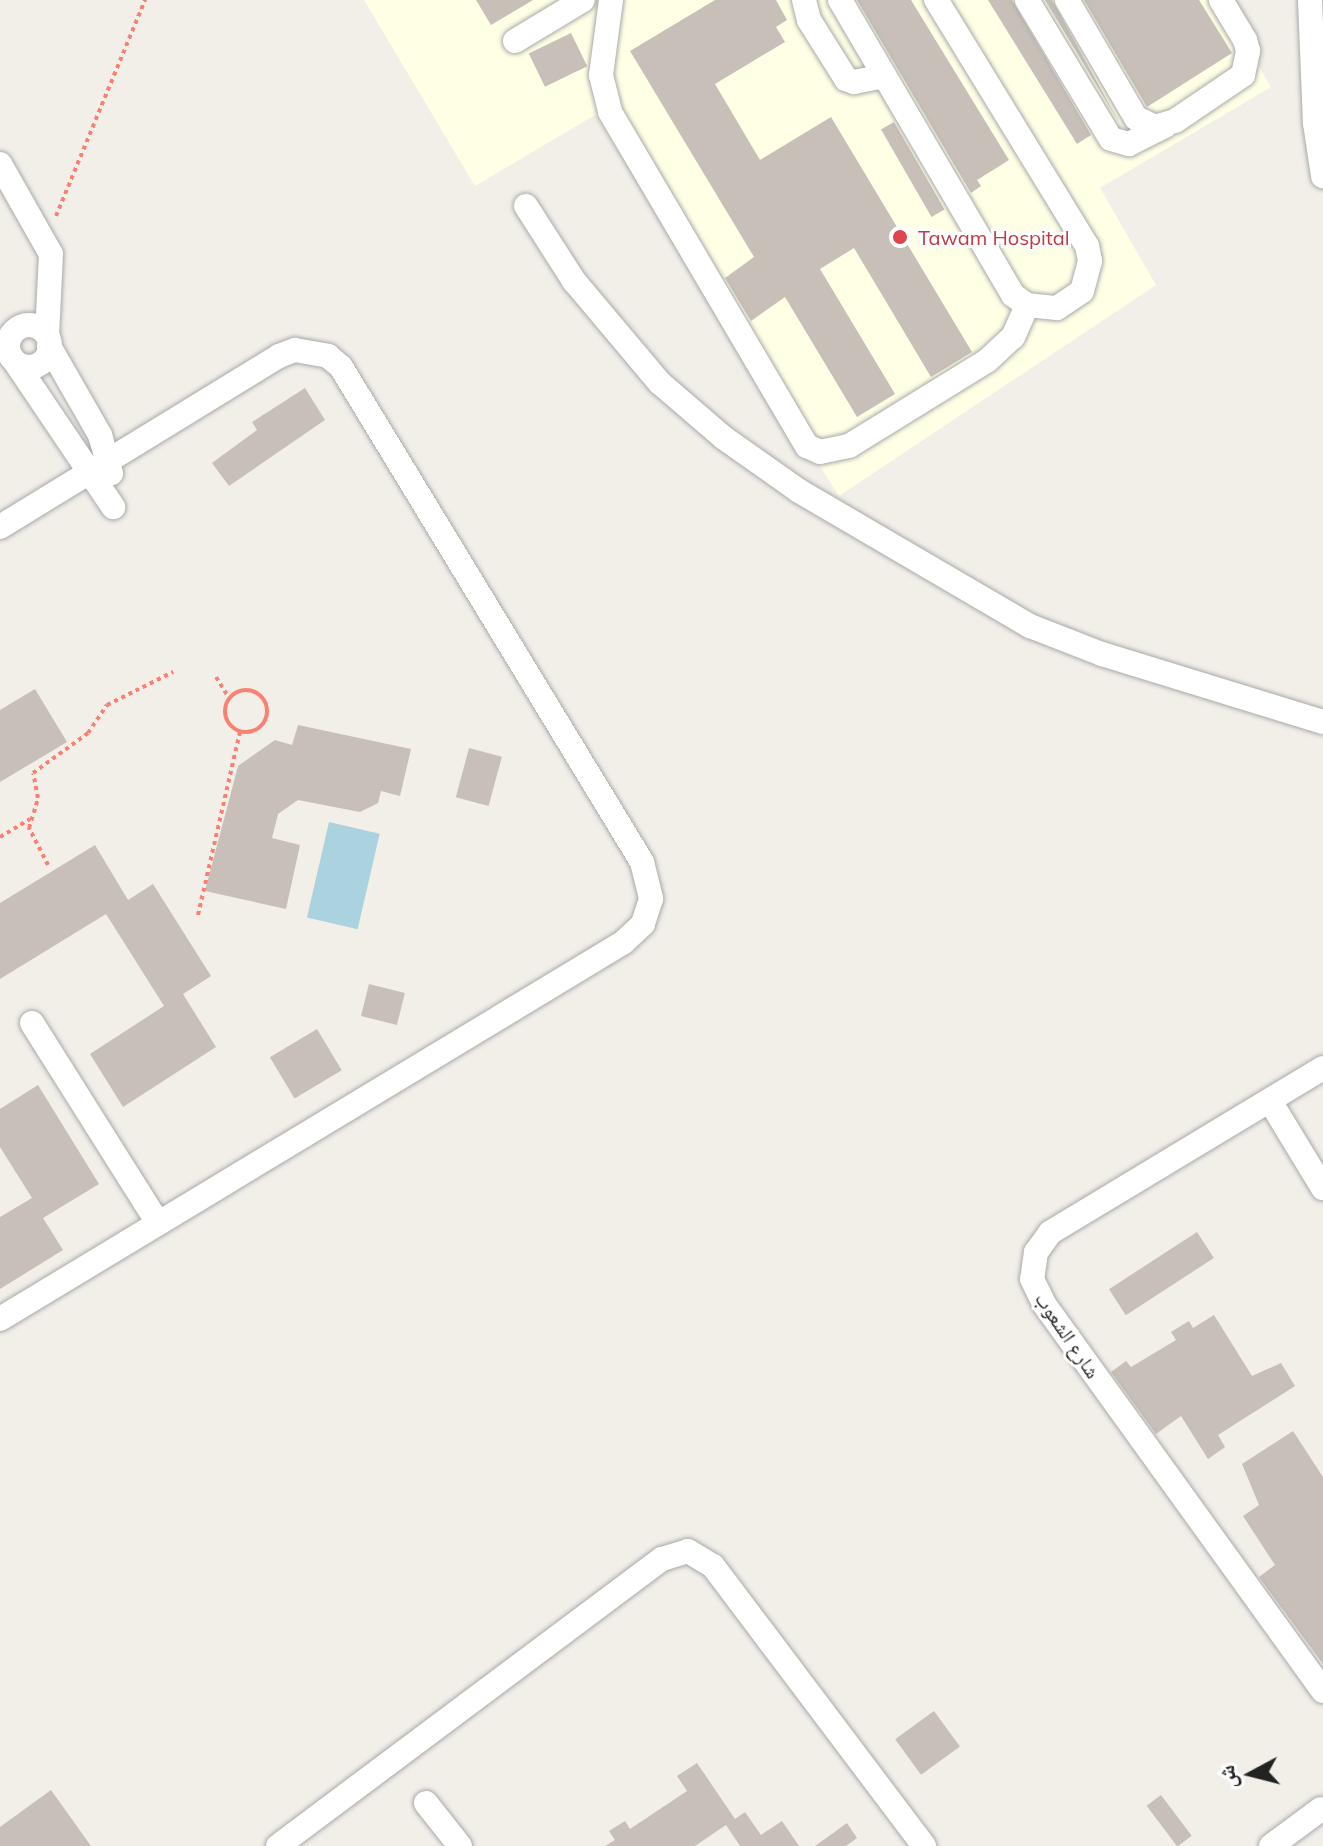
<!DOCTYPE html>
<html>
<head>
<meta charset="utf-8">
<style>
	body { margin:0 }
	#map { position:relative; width:1323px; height:1846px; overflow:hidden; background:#f2efe9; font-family:Mulish,"Noto Naskh Arabic",sans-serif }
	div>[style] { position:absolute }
	.education>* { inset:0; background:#ffffe5 }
	.water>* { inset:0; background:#aad3df; transform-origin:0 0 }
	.building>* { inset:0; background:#c7bfb8; transform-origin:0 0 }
	.path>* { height:4px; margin-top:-2px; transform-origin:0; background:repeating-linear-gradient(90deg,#fa8072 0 4px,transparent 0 8px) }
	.path>.ring { margin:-2px; padding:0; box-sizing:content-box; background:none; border:4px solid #fa8072; border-radius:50% }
	.roads { filter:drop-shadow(0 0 2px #a9a9a9) drop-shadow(0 0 2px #a9a9a9) }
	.minor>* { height:24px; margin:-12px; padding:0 12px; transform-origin:12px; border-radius:12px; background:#fff }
	.minor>.ring { margin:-12px; padding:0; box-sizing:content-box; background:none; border:24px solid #fff; border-radius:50% }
	.dots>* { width:22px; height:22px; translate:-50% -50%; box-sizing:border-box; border:4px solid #fff; border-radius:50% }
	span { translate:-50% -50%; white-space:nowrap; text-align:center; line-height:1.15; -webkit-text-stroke:6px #fff; paint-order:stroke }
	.health-label { font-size:20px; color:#be3a42 }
	.left { translate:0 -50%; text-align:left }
	.street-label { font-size:20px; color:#222 }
	.north { position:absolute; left:1211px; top:1734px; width:80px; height:80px; -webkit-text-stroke:6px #fff; paint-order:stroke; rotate:263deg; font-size:22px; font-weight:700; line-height:32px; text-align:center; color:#222 }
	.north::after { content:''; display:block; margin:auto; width:28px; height:36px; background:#222; clip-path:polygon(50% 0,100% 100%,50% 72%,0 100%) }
</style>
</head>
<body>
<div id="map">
	<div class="education">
		<i style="clip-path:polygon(364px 0,1220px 0,1271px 87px,1100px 188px,1156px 285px,839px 496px,595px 115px,475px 186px)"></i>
	</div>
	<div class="water">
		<i style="left:329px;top:822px;width:52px;height:98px;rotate:13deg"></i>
	</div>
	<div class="building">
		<i style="clip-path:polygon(476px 0,533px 0,491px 25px)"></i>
		<i style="clip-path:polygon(715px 0,776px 0,787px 20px,776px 27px,785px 42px,715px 84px,760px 160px,831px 117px,972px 352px,931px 377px,854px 248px,820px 269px,895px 394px,857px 417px,785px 297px,751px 321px,725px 278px,754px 257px,630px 51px)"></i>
		<i style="clip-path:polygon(857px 0,911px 0,1009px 160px,977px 180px,981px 186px,971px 193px)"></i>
		<i style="clip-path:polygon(988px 0,1012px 0,1091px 135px,1077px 144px)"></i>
		<i style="clip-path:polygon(1045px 0,1052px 0,1120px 124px)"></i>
		<i style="clip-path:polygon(1084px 0,1199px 0,1232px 53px,1147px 107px)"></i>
		<i style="left:571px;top:33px;width:37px;height:47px;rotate:64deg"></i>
		<i style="left:894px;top:122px;width:101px;height:15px;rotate:60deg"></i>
		<i style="clip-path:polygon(305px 388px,325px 420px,229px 486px,212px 463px,257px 430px,252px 422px)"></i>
		<i style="clip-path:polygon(35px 689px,67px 742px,0 782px,0 710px)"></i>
		<i style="clip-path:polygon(298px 725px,411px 749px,400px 796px,381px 791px,378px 803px,360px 812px,298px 800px,278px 814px,272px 838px,300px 845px,286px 909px,205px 891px,238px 766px,275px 740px,292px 745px)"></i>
		<i style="left:469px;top:748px;width:34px;height:51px;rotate:15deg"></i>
		<i style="clip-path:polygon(95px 845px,128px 900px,153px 884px,211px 976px,183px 994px,216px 1047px,123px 1107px,90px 1054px,164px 1006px,106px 914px,0 979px,0 903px)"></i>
		<i style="left:369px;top:984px;width:37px;height:33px;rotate:14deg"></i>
		<i style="left:317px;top:1029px;width:48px;height:55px;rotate:59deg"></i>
		<i style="clip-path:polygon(38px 1085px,99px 1184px,43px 1218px,63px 1250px,0 1289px,0 1217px,32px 1198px,0 1147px,0 1109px)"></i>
		<i style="left:1197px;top:1232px;width:31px;height:105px;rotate:57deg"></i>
		<i style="clip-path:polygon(1214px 1315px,1252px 1376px,1281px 1363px,1295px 1386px,1218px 1435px,1225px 1447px,1208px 1459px,1181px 1416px,1156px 1434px,1111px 1372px,1126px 1361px,1131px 1367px,1176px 1340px,1171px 1332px,1189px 1321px,1193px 1328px)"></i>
		<i style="clip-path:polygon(1293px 1431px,1323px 1477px,1323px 1664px,1259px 1577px,1275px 1565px,1243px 1516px,1259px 1505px,1242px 1464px)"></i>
		<i style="left:934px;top:1711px;width:44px;height:48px;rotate:54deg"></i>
		<i style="clip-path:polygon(697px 1763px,735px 1819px,745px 1812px,761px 1835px,782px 1821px,799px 1846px,740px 1846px,726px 1825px,695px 1846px,605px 1846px,615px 1840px,609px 1831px,625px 1821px,630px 1829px,687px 1791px,677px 1776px)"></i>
		<i style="clip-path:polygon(51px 1790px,91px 1846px,0 1846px,0 1827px)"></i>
		<i style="left:1161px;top:1795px;width:51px;height:18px;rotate:53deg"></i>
		<i style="clip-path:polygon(847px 1823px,857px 1838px,846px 1846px,815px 1846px)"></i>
	</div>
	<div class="path">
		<i style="left:56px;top:216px;width:234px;rotate:-67.6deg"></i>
		<i style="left:216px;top:677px;width:25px;rotate:58deg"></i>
		<i class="ring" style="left:225px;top:690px;width:38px;height:38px"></i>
		<i style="left:0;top:837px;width:35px;rotate:-31deg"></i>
		<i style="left:48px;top:865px;width:42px;rotate:-117.2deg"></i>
		<i style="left:29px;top:828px;width:31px;rotate:-73deg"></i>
		<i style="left:38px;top:798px;width:25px;rotate:-101deg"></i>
		<i style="left:33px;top:773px;width:68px;rotate:-36deg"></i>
		<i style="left:88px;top:733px;width:34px;rotate:-56deg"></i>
		<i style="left:107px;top:705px;width:74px;rotate:-26.6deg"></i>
		<i style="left:198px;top:915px;width:188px;rotate:-77.1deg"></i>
	</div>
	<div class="roads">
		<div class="minor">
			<i style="left:611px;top:0;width:76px;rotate:97.6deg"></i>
			<i style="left:601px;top:75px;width:38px;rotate:76deg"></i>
			<i style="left:610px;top:112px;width:388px;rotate:59.5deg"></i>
			<i style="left:807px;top:446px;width:14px;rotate:25deg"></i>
			<i style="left:820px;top:452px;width:30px;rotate:-12deg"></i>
			<i style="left:849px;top:446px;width:163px;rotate:-31.7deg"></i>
			<i style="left:988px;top:360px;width:34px;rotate:-43deg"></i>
			<i style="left:1013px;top:337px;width:35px;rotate:-66deg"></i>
			<i style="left:804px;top:0;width:21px;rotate:76deg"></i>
			<i style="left:809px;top:20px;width:70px;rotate:57.9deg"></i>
			<i style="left:846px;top:79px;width:9px;rotate:21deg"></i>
			<i style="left:854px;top:82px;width:31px;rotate:-11deg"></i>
			<i style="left:840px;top:0;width:342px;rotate:59.6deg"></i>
			<i style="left:1013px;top:295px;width:17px;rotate:36deg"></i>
			<i style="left:1027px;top:305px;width:30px;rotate:6deg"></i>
			<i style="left:1057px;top:308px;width:30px;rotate:-34deg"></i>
			<i style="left:1082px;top:291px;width:31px;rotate:-75deg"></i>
			<i style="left:1090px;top:261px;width:15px;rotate:-101deg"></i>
			<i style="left:1087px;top:246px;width:289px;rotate:-121.5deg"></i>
			<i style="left:1027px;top:0;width:162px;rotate:58.9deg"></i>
			<i style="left:1111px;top:139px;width:19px;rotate:16deg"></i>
			<i style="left:1129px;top:144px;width:40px;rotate:-26.6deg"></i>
			<i style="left:1067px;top:0;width:137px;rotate:59.7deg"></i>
			<i style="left:1136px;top:118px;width:21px;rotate:25deg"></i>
			<i style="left:1155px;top:127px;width:21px;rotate:-17deg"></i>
			<i style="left:1175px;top:121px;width:82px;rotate:-34.1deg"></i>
			<i style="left:1243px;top:75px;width:25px;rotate:-78deg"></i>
			<i style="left:1248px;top:51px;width:11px;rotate:-105deg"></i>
			<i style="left:1245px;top:40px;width:47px;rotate:-121deg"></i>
			<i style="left:1310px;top:0;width:123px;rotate:87.7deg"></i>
			<i style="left:1315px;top:123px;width:54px;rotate:81.4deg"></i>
			<i style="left:515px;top:41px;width:79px;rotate:-31.1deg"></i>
			<i style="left:0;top:164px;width:103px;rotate:60.5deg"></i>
			<i style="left:51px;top:254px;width:81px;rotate:92.8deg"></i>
			<i style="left:526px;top:206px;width:89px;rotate:57.4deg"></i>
			<i style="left:574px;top:281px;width:133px;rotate:49.9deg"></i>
			<i style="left:660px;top:383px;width:84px;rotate:40.7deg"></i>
			<i style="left:724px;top:438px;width:92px;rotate:35.2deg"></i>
			<i style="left:799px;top:491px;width:268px;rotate:30.3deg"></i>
			<i style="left:1030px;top:626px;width:77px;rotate:21.3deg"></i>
			<i style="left:1102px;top:654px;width:231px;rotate:17.1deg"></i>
			<i class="ring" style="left:8px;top:325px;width:18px;height:18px"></i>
			<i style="left:49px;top:346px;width:103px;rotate:60.2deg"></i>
			<i style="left:100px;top:435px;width:40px;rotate:74deg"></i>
			<i style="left:16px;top:363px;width:174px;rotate:56deg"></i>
			<i style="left:0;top:527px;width:327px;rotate:-31.5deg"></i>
			<i style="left:279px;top:356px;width:17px;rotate:-21deg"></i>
			<i style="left:295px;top:350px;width:34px;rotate:10deg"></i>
			<i style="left:328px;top:356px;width:17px;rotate:40deg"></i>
			<i style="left:341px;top:367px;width:579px;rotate:58.7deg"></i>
			<i style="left:642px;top:862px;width:38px;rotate:76deg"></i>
			<i style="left:651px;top:899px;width:26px;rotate:108deg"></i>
			<i style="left:643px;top:924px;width:26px;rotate:137deg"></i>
			<i style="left:624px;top:942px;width:729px;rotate:148.86deg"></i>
			<i style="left:32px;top:1023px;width:236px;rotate:57.8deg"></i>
			<i style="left:1323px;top:1068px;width:319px;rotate:148.9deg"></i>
			<i style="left:1050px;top:1233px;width:24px;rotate:126deg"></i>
			<i style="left:1036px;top:1252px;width:27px;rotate:98deg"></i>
			<i style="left:1032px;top:1279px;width:28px;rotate:64deg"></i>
			<i style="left:1044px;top:1304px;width:477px;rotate:54.2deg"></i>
			<i style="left:1270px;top:1101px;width:102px;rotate:58.7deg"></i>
			<i style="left:426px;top:1803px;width:55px;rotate:51.7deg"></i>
			<i style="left:278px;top:1846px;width:479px;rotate:-36.8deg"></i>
			<i style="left:662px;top:1559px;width:27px;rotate:-17deg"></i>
			<i style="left:688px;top:1551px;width:29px;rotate:31deg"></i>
			<i style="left:713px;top:1566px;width:351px;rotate:53deg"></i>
			<i style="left:1271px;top:1846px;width:62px;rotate:-36.5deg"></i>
		</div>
	</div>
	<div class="dots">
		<i style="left:900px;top:237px;background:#e0444e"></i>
	</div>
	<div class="health-label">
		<span class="left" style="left:918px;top:237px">Tawam Hospital</span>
	</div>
	<div class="street-label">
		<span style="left:1068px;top:1335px;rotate:56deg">شارع الشعوب</span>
	</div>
	<div class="north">ش</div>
</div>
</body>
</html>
